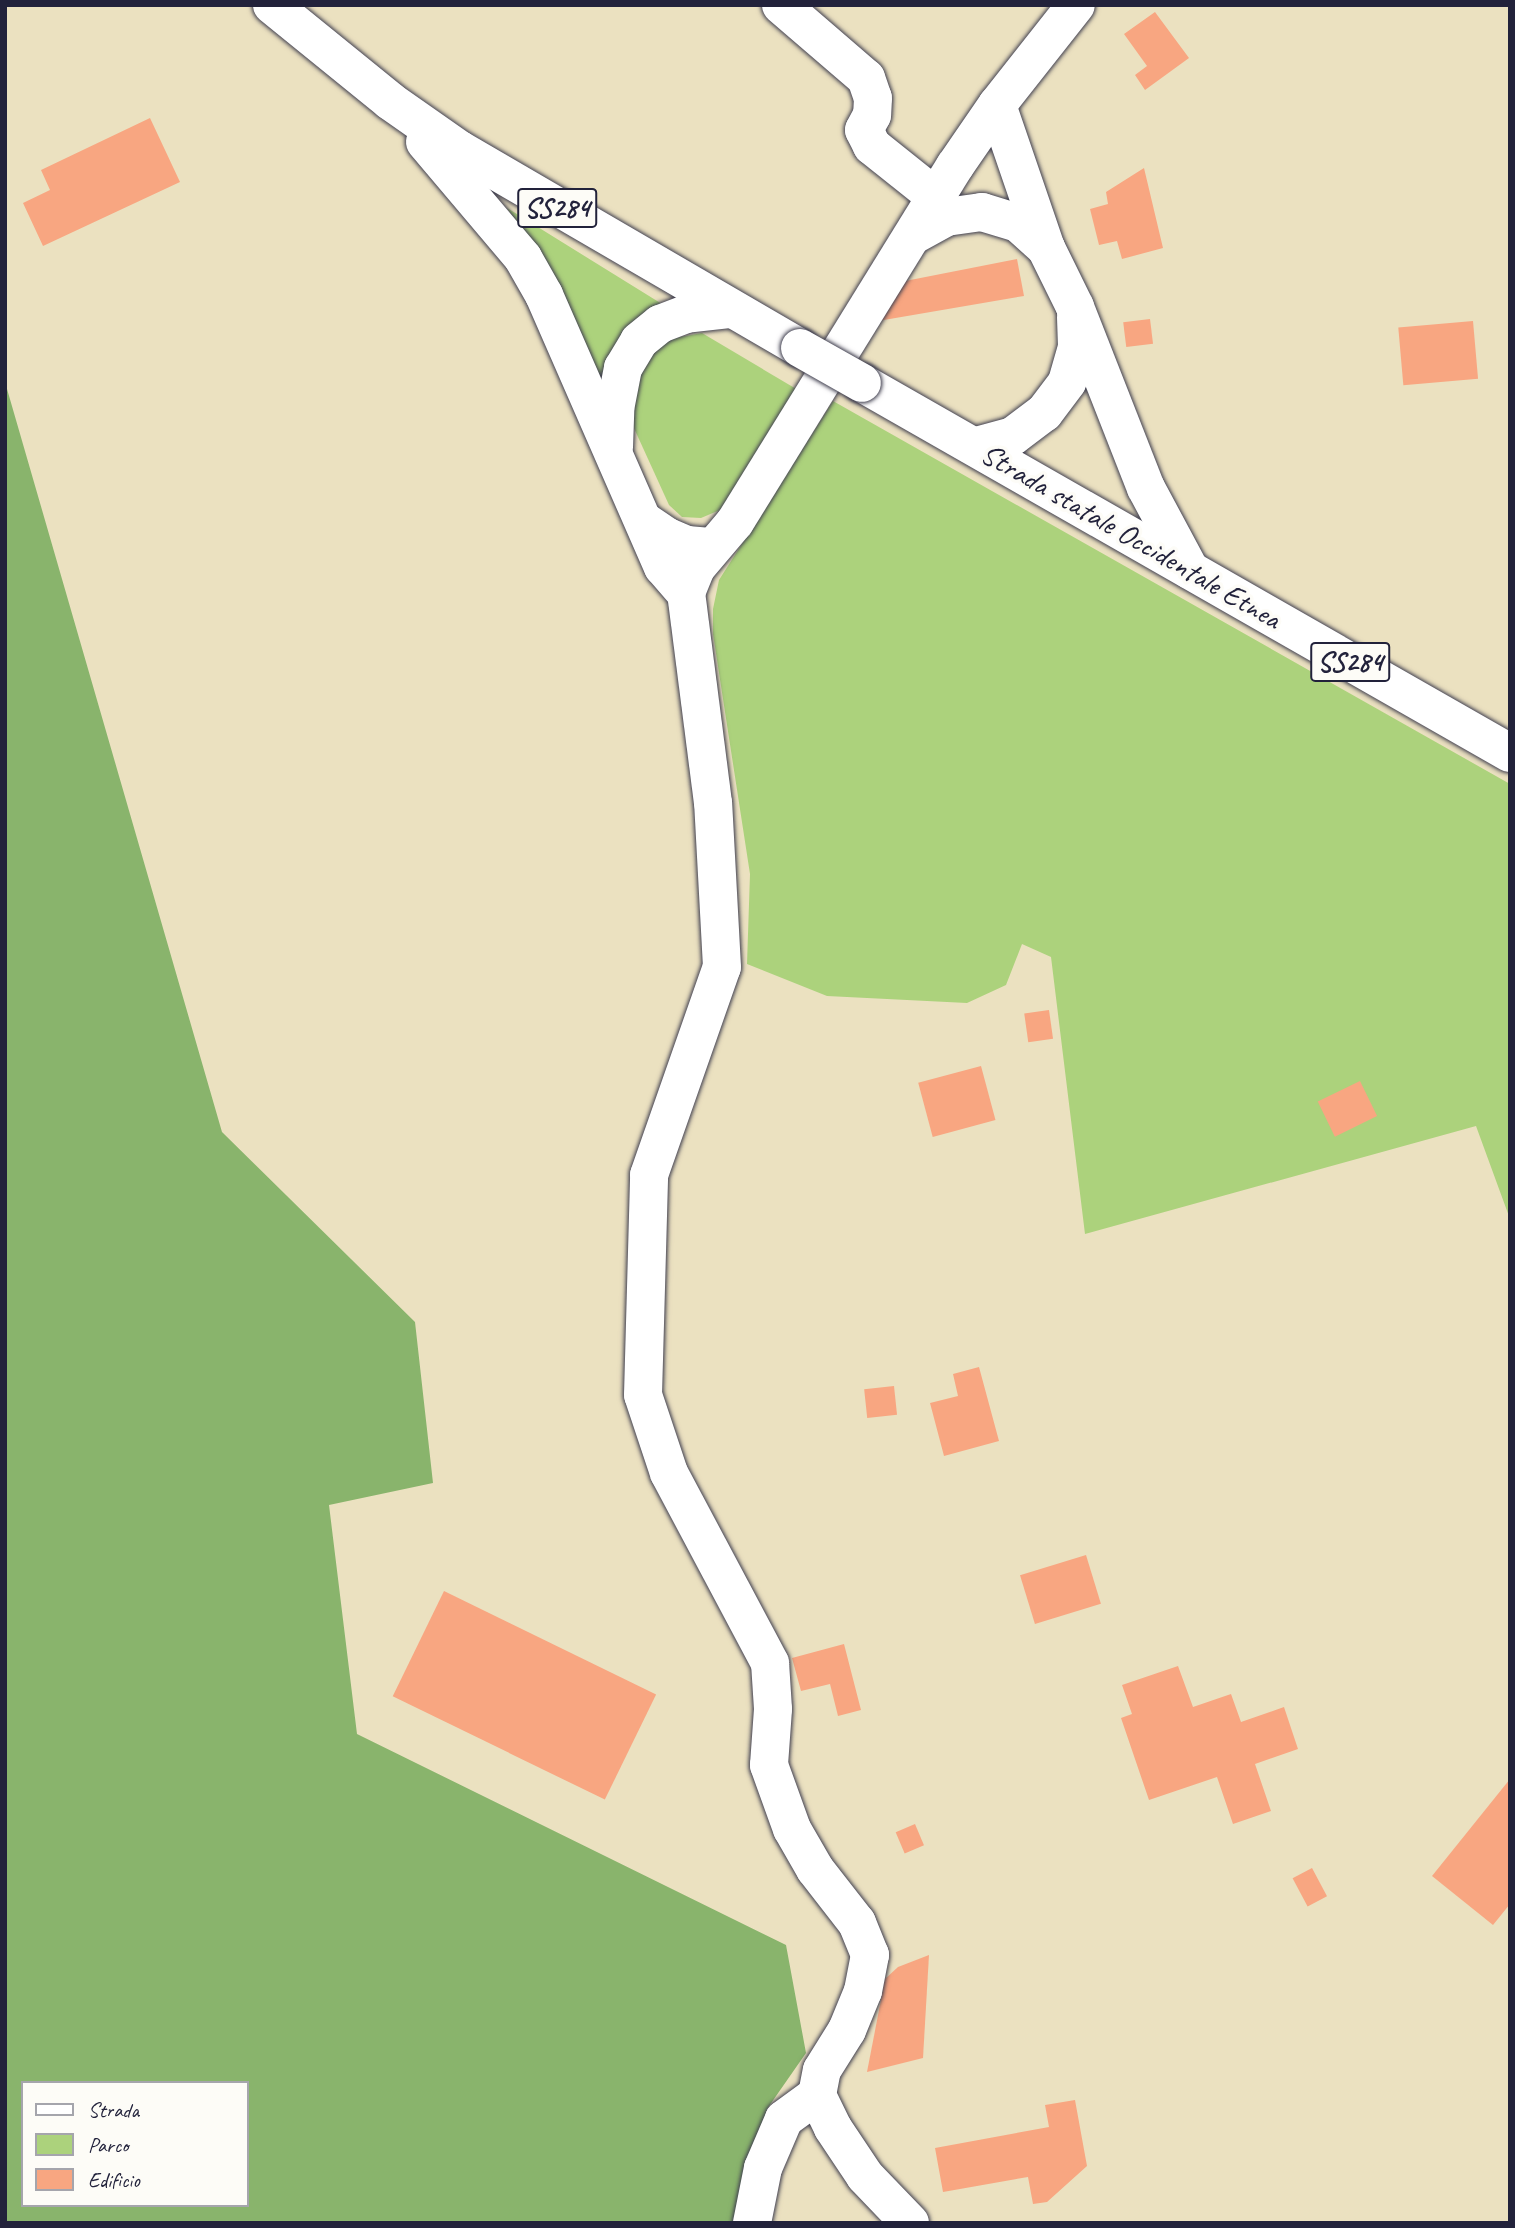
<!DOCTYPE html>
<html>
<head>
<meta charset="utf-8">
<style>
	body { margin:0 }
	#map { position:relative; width:1515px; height:2228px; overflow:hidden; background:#ebe1c0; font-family:Caveat,sans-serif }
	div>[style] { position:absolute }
	.green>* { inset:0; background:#acd27c }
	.forest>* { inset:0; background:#89b46c }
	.building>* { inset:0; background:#f8a681; transform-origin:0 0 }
	.roads { filter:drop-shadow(0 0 2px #403f4f) drop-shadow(0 0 2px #403f4f) }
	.minor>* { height:38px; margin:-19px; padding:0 19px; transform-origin:19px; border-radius:19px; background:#fff }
	.major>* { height:38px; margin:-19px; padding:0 19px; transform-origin:19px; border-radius:19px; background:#fff }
	.bridges { filter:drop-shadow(0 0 2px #403f4f) drop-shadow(0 0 2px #403f4f) }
	.major-bridge>* { height:38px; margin:-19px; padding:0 19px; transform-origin:19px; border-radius:19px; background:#fff }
	span { translate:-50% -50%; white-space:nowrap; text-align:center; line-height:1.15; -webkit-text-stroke:7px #fdfcf7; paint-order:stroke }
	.shield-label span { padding:2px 5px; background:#fdfcf7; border:2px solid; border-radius:5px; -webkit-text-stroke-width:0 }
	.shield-label { font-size:28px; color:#22223b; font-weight:700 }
	.street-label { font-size:30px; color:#22223b }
	.frame { position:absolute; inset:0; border:7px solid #22223b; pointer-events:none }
	.legend { position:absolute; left:21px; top:2081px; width:228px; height:126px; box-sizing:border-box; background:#fdfcf7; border:2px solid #a5a5ac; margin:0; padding:9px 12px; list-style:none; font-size:21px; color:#22223b }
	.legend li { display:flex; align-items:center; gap:14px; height:35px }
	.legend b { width:35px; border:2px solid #a5a5ac }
</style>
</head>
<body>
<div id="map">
	<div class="green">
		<i style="clip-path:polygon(507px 208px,662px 304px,598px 389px,545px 267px)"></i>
		<i style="clip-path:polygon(702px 333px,798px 390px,727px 507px,701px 518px,682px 517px,669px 505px,633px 426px,630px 400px,639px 370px,653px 350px,674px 338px)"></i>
		<i style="clip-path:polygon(833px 401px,1510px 784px,1510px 1219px,1476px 1126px,1085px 1234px,1051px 957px,1022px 944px,1006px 985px,967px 1003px,827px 996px,747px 964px,750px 874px,713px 634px,713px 609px,719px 580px)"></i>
	</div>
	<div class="forest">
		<i style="clip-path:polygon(evenodd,5px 382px,222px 1132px,415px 1322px,433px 1483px,329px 1505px,357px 1734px,786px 1945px,806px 2053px,767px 2109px,733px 2223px,5px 2223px,5px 382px,23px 2083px,247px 2083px,247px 2205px,23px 2205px,23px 2083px)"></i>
	</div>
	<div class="building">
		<i style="clip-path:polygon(1155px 12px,1189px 58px,1145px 90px,1135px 75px,1147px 66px,1124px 34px)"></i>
		<i style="clip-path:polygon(150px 118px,180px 182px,43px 246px,23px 203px,50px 190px,41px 170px)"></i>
		<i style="clip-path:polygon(1144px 168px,1163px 248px,1122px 259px,1117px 241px,1099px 245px,1090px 209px,1108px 204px,1106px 192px)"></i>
		<i style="clip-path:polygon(1017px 259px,1024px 296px,878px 321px,895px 283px)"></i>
		<i style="left:1150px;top:319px;width:25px;height:27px;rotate:83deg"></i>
		<i style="left:1473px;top:321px;width:58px;height:75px;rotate:85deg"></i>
		<i style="left:1049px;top:1010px;width:29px;height:25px;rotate:82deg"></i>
		<i style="left:981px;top:1066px;width:56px;height:65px;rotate:75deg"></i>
		<i style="left:1360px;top:1081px;width:39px;height:47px;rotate:64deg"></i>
		<i style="clip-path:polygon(979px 1367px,999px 1441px,944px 1456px,930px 1403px,958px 1396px,953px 1374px)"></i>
		<i style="left:894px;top:1386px;width:29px;height:30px;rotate:84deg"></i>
		<i style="left:1086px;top:1555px;width:51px;height:69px;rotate:73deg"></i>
		<i style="left:444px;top:1591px;width:236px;height:117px;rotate:26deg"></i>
		<i style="clip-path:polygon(844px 1644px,861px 1710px,838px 1716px,830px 1684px,801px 1691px,792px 1658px)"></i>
		<i style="clip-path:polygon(1178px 1666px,1193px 1707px,1231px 1694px,1241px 1722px,1284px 1707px,1298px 1749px,1255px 1764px,1271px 1811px,1233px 1824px,1217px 1777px,1149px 1800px,1121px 1718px,1132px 1714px,1122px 1685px)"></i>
		<i style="clip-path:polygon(1510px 1779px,1510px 1904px,1493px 1925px,1432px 1876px)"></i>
		<i style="left:915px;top:1824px;width:23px;height:21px;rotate:67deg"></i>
		<i style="left:1312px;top:1868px;width:32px;height:22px;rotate:62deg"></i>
		<i style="clip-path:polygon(929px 1955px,923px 2058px,867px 2072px,885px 1979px,898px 1967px)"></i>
		<i style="clip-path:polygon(1075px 2100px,1087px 2166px,1047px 2202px,1033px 2204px,1028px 2177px,943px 2192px,935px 2148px,1049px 2127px,1045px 2105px)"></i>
	</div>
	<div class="roads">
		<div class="minor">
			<i style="left:781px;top:5px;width:112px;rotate:40.7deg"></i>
			<i style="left:866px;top:78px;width:21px;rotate:71deg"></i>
			<i style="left:873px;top:98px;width:17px;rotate:93deg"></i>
			<i style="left:872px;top:115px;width:17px;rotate:118deg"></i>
			<i style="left:864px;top:130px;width:18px;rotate:63deg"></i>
			<i style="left:872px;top:146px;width:82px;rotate:38.6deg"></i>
			<i style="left:752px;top:2223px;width:56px;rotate:-78.7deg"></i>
			<i style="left:763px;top:2168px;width:53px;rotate:-66.8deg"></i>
			<i style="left:784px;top:2119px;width:41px;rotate:-36deg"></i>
			<i style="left:910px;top:2223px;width:65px;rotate:-133.8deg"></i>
			<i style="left:865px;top:2176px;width:58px;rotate:-123.7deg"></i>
			<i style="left:833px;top:2128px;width:37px;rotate:-116deg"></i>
			<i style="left:817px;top:2095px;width:25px;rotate:-79deg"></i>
			<i style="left:822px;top:2070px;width:47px;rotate:-58deg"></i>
			<i style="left:847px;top:2030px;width:42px;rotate:-67.7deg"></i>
			<i style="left:863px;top:1991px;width:37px;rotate:-79deg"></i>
			<i style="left:870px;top:1955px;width:35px;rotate:-112deg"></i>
			<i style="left:857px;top:1923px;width:68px;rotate:-127.9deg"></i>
			<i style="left:815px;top:1869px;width:46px;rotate:-119.9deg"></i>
			<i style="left:792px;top:1829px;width:68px;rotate:-109.8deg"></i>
			<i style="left:769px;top:1765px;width:56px;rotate:-85.9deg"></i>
			<i style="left:773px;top:1709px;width:46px;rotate:-93.7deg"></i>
			<i style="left:770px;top:1663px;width:215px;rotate:-118deg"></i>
			<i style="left:669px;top:1473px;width:82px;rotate:-108.4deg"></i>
			<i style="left:643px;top:1395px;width:220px;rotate:-88.4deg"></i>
			<i style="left:649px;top:1175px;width:220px;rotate:-70.7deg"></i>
			<i style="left:722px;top:967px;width:164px;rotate:-93.1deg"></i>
			<i style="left:713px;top:803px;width:212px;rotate:-97.3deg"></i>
			<i style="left:686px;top:593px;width:27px;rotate:-68deg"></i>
			<i style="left:696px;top:568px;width:60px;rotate:-49.7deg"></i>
			<i style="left:735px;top:522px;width:418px;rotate:-58.3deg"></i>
			<i style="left:955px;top:166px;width:74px;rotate:-55.5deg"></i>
			<i style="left:997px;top:105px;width:127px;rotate:-51.7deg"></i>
		</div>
		<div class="major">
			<i style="left:272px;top:5px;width:152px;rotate:39.1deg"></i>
			<i style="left:390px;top:101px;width:85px;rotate:35deg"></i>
			<i style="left:460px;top:150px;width:393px;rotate:30.2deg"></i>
			<i style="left:997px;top:105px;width:151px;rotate:71.1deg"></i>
			<i style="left:1046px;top:248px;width:66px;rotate:63.8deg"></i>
			<i style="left:1075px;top:307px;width:194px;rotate:68.6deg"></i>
			<i style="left:1146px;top:488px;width:93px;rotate:61.8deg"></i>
			<i style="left:425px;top:142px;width:152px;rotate:49.8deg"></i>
			<i style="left:523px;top:258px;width:43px;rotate:60.4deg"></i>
			<i style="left:544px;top:295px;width:297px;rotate:66.4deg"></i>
			<i style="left:663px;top:567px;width:35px;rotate:49deg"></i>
			<i style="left:914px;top:235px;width:37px;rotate:-29deg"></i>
			<i style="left:946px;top:217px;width:36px;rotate:-8deg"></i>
			<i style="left:982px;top:212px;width:38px;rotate:17deg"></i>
			<i style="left:1018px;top:223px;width:38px;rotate:42deg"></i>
			<i style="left:862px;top:383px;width:746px;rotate:29.73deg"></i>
			<i style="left:976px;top:446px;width:38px;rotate:-15deg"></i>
			<i style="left:1013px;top:436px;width:39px;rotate:-37deg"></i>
			<i style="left:1044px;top:413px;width:39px;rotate:-53deg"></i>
			<i style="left:1067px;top:382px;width:37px;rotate:-74deg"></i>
			<i style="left:1077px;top:346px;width:29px;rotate:-92deg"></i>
			<i style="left:614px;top:447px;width:38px;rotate:-88deg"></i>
			<i style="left:615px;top:409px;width:42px;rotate:-79deg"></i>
			<i style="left:623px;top:368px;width:31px;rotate:-59deg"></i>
			<i style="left:639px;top:341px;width:27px;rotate:-39deg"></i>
			<i style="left:660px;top:324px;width:28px;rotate:-21deg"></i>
			<i style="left:686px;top:314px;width:43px;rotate:-6.6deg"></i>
			<i style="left:644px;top:521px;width:29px;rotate:34deg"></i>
			<i style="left:668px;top:537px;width:21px;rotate:23deg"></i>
			<i style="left:687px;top:545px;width:23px;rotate:5deg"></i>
		</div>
	</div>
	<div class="bridges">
		<div class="major-bridge">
			<i style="left:800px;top:348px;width:71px;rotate:29.4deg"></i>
		</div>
	</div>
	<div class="shield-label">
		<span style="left:557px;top:208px">SS284</span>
		<span style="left:1350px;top:662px">SS284</span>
	</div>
	<div class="street-label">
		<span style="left:1131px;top:536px;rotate:30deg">Strada statale Occidentale Etnea</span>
	</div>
	<div class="frame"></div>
	<ul class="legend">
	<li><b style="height:9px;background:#fff"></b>Strada</li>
	<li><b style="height:19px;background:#acd27c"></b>Parco</li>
	<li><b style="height:19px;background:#f8a681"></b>Edificio</li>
	</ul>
</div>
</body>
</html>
